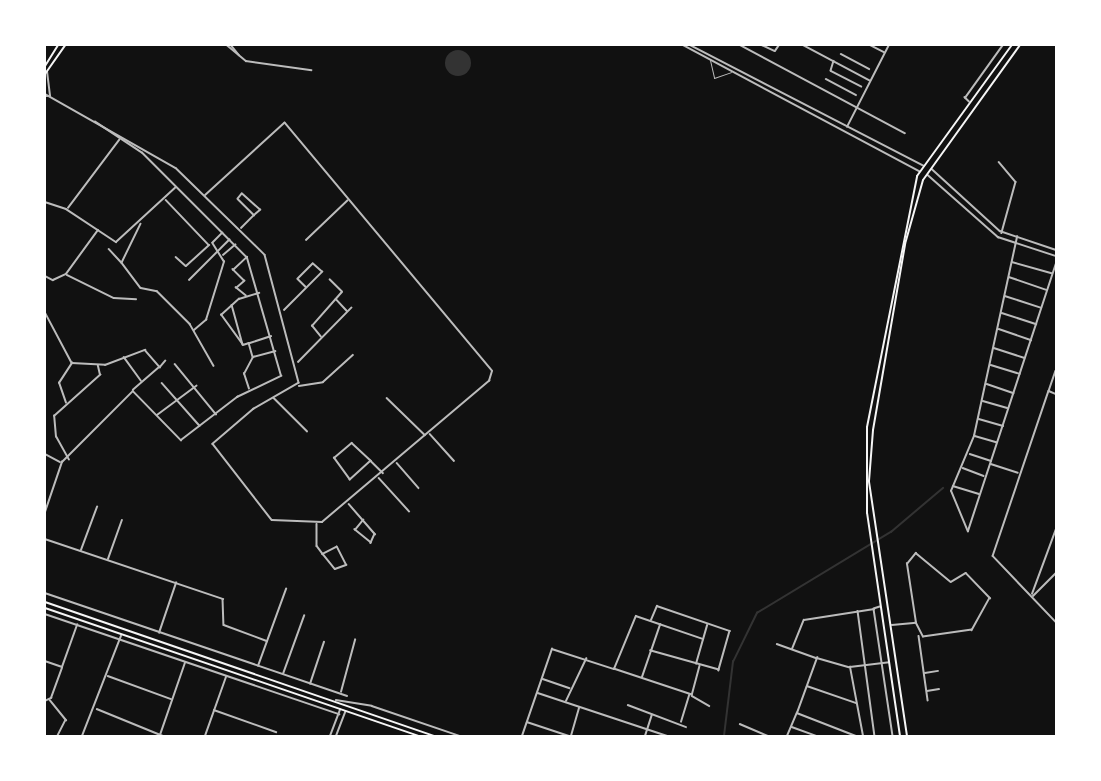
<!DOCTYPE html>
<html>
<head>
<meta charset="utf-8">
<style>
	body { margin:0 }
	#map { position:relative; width:1101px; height:781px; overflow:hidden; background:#111; font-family:"Fira Sans Condensed",sans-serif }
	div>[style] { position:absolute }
	.water>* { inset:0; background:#333 }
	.round { border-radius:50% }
	.stream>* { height:1.5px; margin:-0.75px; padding:0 0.75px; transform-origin:0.75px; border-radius:0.75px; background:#333 }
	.service>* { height:1px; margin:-0.5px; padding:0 0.5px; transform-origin:0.5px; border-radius:0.5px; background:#bcbcbc }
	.minor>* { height:1.5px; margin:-0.75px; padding:0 0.75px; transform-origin:0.75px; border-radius:0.75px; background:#bcbcbc }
	.tertiary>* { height:1.5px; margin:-0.75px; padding:0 0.75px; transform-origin:0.75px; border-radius:0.75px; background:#bcbcbc }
	.secondary>* { height:2px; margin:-1px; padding:0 1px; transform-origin:1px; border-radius:1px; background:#f5f5f5 }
	.primary>* { height:2px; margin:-1px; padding:0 1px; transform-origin:1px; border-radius:1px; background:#f5f5f5 }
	span { translate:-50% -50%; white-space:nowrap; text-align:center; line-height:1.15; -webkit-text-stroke:5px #fff; paint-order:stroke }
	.frame { position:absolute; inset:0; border:46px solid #fff; pointer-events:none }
</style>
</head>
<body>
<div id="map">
	<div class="water">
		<i class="round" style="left:445px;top:50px;width:26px;height:26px"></i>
	</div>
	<div class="stream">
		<i style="left:724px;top:736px;width:75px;rotate:-83.1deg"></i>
		<i style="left:733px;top:662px;width:55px;rotate:-63.9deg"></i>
		<i style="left:757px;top:613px;width:157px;rotate:-31.2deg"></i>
		<i style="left:891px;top:532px;width:68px;rotate:-40.2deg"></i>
	</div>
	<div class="service">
		<i style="left:710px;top:60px;width:18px;rotate:77deg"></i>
		<i style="left:714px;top:78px;width:18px;rotate:-19deg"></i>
	</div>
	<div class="minor">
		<i style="left:227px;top:45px;width:25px;rotate:40deg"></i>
		<i style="left:246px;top:61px;width:66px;rotate:7.9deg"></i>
		<i style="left:231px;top:45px;width:13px;rotate:51deg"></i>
		<i style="left:740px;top:45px;width:187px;rotate:28.1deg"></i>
		<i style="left:762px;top:45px;width:14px;rotate:25deg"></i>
		<i style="left:775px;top:51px;width:7px;rotate:-56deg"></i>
		<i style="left:803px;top:45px;width:75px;rotate:27.9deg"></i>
		<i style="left:836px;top:45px;width:4px"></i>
		<i style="left:870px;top:45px;width:16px;rotate:27deg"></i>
		<i style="left:841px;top:54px;width:32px;rotate:28deg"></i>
		<i style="left:834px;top:61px;width:10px;rotate:107deg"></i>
		<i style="left:831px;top:71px;width:34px;rotate:27deg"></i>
		<i style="left:826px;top:79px;width:34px;rotate:28deg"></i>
		<i style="left:45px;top:94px;width:150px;rotate:29.5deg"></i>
		<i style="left:176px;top:168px;width:124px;rotate:44.3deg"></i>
		<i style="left:265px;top:255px;width:132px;rotate:75.1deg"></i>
		<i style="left:299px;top:383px;width:52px;rotate:150deg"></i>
		<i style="left:254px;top:409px;width:54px;rotate:139.5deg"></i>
		<i style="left:213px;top:444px;width:96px;rotate:52.2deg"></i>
		<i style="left:272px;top:520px;width:50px;rotate:2.3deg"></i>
		<i style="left:322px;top:522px;width:219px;rotate:-40.2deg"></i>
		<i style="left:489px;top:381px;width:10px;rotate:-73deg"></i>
		<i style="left:492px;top:371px;width:323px;rotate:-129.9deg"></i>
		<i style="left:285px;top:123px;width:107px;rotate:137.7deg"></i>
		<i style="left:45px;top:96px;width:5px"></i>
		<i style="left:50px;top:96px;width:24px;rotate:-97deg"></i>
		<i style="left:847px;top:127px;width:92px;rotate:-62.9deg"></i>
		<i style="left:999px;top:162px;width:26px;rotate:50deg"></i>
		<i style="left:1016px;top:182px;width:53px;rotate:105.4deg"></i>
		<i style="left:166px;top:200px;width:62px;rotate:46.3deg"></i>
		<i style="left:45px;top:202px;width:22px;rotate:18deg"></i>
		<i style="left:66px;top:209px;width:60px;rotate:33.4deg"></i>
		<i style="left:116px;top:242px;width:80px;rotate:-42.5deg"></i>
		<i style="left:68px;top:208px;width:85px;rotate:-53.1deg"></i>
		<i style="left:141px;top:224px;width:43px;rotate:116deg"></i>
		<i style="left:122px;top:263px;width:31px;rotate:53deg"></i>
		<i style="left:141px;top:288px;width:16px;rotate:11deg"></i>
		<i style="left:157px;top:291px;width:47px;rotate:45deg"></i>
		<i style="left:190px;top:324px;width:48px;rotate:60.3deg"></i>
		<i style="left:241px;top:228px;width:18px;rotate:-45deg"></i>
		<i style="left:254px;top:215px;width:8px;rotate:-40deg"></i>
		<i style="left:260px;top:210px;width:24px;rotate:-138deg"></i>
		<i style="left:242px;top:194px;width:6px;rotate:129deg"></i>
		<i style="left:238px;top:199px;width:23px;rotate:45deg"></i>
		<i style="left:306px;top:240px;width:57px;rotate:-43.6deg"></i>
		<i style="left:213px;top:242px;width:13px;rotate:-45deg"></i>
		<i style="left:109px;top:249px;width:18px;rotate:47deg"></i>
		<i style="left:223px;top:255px;width:16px;rotate:-40deg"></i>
		<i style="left:176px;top:257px;width:13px;rotate:42deg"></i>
		<i style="left:186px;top:266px;width:31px;rotate:-42deg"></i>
		<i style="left:1012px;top:262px;width:41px;rotate:15.8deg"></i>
		<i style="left:67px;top:275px;width:52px;rotate:26.1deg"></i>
		<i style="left:114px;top:298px;width:22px;rotate:3deg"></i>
		<i style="left:45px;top:276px;width:9px;rotate:27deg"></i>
		<i style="left:53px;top:280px;width:14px;rotate:-25deg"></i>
		<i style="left:66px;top:274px;width:54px;rotate:-54deg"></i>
		<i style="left:1009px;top:277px;width:40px;rotate:18.9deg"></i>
		<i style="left:189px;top:280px;width:57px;rotate:-45deg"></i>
		<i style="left:246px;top:296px;width:13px;rotate:-141deg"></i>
		<i style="left:236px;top:288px;width:11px;rotate:-41deg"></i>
		<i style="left:244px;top:281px;width:16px;rotate:-135deg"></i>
		<i style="left:233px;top:270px;width:19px;rotate:-43deg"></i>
		<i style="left:1005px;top:296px;width:38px;rotate:18deg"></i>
		<i style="left:336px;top:299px;width:16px;rotate:47deg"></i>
		<i style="left:232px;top:305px;width:41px;rotate:74.6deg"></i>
		<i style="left:243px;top:345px;width:6px;rotate:-18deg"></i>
		<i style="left:249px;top:343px;width:15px;rotate:74deg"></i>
		<i style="left:284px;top:310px;width:54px;rotate:-45deg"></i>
		<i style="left:322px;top:272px;width:12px;rotate:-138deg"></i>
		<i style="left:313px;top:264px;width:21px;rotate:135deg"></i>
		<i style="left:298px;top:279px;width:11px;rotate:45deg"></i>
		<i style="left:45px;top:312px;width:58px;rotate:62.1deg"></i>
		<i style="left:72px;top:363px;width:33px;rotate:3deg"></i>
		<i style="left:105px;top:365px;width:43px;rotate:-20.6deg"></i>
		<i style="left:145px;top:350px;width:23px;rotate:49deg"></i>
		<i style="left:160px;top:367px;width:35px;rotate:139deg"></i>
		<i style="left:1002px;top:313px;width:36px;rotate:18deg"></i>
		<i style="left:999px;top:329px;width:34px;rotate:19deg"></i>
		<i style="left:194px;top:330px;width:16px;rotate:-40deg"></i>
		<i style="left:206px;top:320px;width:61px;rotate:-72.8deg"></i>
		<i style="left:224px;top:262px;width:22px;rotate:-122deg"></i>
		<i style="left:321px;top:337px;width:14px;rotate:-129deg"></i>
		<i style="left:312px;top:326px;width:45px;rotate:-48.6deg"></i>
		<i style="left:342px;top:292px;width:17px;rotate:-135deg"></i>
		<i style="left:250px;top:343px;width:22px;rotate:-18deg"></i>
		<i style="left:243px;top:345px;width:37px;rotate:-126deg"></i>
		<i style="left:221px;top:315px;width:24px;rotate:-42deg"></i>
		<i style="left:239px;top:299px;width:21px;rotate:-17deg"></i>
		<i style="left:994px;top:348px;width:32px;rotate:18deg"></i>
		<i style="left:124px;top:357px;width:29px;rotate:54deg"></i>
		<i style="left:298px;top:362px;width:76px;rotate:-45.5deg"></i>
		<i style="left:175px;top:364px;width:65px;rotate:50.6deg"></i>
		<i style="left:991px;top:365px;width:30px;rotate:17deg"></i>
		<i style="left:160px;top:367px;width:8px;rotate:-50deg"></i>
		<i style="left:162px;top:383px;width:57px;rotate:48.5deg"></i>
		<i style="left:987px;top:384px;width:28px;rotate:19deg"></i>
		<i style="left:299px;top:386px;width:24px;rotate:-9deg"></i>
		<i style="left:323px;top:382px;width:40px;rotate:-42deg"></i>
		<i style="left:249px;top:389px;width:16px;rotate:-108deg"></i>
		<i style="left:244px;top:374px;width:19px;rotate:-62deg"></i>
		<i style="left:253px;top:357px;width:23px;rotate:-15deg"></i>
		<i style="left:1049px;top:391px;width:174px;rotate:108.7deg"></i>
		<i style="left:993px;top:556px;width:91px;rotate:46.3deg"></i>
		<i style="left:274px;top:398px;width:47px;rotate:45deg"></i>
		<i style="left:387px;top:398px;width:53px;rotate:44.2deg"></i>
		<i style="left:983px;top:401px;width:25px;rotate:16deg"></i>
		<i style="left:66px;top:403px;width:21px;rotate:-109deg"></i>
		<i style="left:59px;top:383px;width:24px;rotate:-57deg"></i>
		<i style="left:157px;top:415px;width:49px;rotate:-36.6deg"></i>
		<i style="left:979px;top:419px;width:25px;rotate:16deg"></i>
		<i style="left:430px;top:434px;width:36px;rotate:48deg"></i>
		<i style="left:975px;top:436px;width:22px;rotate:16deg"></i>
		<i style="left:45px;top:454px;width:17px;rotate:28deg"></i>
		<i style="left:970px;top:454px;width:22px;rotate:18deg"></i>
		<i style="left:69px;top:460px;width:26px;rotate:-119deg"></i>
		<i style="left:56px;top:437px;width:21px;rotate:-95deg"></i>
		<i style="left:54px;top:416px;width:62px;rotate:-41.7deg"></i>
		<i style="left:100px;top:375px;width:9px;rotate:-103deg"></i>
		<i style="left:371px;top:461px;width:28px;rotate:138deg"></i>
		<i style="left:350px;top:480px;width:27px;rotate:-126deg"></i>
		<i style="left:334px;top:458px;width:23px;rotate:-40deg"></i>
		<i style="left:352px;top:443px;width:26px;rotate:43deg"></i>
		<i style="left:371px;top:461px;width:17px;rotate:45deg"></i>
		<i style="left:397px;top:463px;width:33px;rotate:49deg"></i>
		<i style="left:991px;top:464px;width:28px;rotate:18deg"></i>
		<i style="left:963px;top:468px;width:22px;rotate:21deg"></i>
		<i style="left:379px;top:478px;width:45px;rotate:47.7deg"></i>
		<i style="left:953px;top:486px;width:27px;rotate:17deg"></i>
		<i style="left:349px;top:504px;width:40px;rotate:49deg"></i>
		<i style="left:375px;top:534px;width:10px;rotate:114deg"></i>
		<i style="left:371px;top:543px;width:21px;rotate:-141deg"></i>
		<i style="left:355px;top:530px;width:13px;rotate:-51deg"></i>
		<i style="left:45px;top:512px;width:53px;rotate:-71.2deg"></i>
		<i style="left:62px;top:462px;width:100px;rotate:-45deg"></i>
		<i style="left:133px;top:391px;width:69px;rotate:45.6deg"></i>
		<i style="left:181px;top:440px;width:71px;rotate:-37.5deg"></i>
		<i style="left:237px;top:397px;width:49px;rotate:-25.5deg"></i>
		<i style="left:281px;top:376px;width:123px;rotate:-106.1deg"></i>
		<i style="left:247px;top:258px;width:148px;rotate:-135deg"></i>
		<i style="left:142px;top:153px;width:56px;rotate:-146.6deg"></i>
		<i style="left:317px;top:524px;width:22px;rotate:90deg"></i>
		<i style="left:317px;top:546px;width:10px;rotate:53deg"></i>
		<i style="left:323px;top:554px;width:19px;rotate:51deg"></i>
		<i style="left:335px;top:569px;width:12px;rotate:-20deg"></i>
		<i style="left:346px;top:565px;width:20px;rotate:-117deg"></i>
		<i style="left:337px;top:547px;width:16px;rotate:153deg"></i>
		<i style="left:968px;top:531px;width:282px;rotate:-71.8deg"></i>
		<i style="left:968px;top:532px;width:44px;rotate:-112.5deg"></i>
		<i style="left:951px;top:491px;width:60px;rotate:-67.3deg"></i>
		<i style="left:974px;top:436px;width:204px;rotate:-77.8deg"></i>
		<i style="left:45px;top:539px;width:188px;rotate:18.6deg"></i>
		<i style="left:223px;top:599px;width:26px;rotate:88deg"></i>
		<i style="left:224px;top:625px;width:46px;rotate:20.4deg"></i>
		<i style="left:81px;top:550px;width:46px;rotate:-69.6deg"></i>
		<i style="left:108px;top:559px;width:41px;rotate:-70.3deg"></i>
		<i style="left:45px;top:593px;width:319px;rotate:18.8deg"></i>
		<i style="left:1032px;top:594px;width:69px;rotate:-69.7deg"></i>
		<i style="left:1033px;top:596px;width:33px;rotate:-45deg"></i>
		<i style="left:858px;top:611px;width:126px;rotate:82.3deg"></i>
		<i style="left:45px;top:614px;width:311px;rotate:18.8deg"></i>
		<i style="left:651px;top:620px;width:15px;rotate:-67deg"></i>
		<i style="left:657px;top:606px;width:77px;rotate:18.9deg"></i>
		<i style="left:730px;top:631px;width:41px;rotate:105.8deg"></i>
		<i style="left:719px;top:670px;width:71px;rotate:-164.4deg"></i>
		<i style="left:651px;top:651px;width:28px;rotate:-71deg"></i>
		<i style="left:892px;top:625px;width:24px;rotate:-5deg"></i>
		<i style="left:916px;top:623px;width:60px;rotate:-98.7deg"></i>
		<i style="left:907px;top:564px;width:14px;rotate:-51deg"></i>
		<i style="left:916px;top:553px;width:45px;rotate:39.6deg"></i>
		<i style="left:951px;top:582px;width:17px;rotate:-31deg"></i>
		<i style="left:966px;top:573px;width:35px;rotate:46deg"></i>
		<i style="left:990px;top:598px;width:37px;rotate:119deg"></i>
		<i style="left:972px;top:630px;width:49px;rotate:171.9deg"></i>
		<i style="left:923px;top:637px;width:16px;rotate:-117deg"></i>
		<i style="left:159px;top:633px;width:53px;rotate:-71.2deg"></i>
		<i style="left:919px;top:636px;width:65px;rotate:82deg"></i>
		<i style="left:777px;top:644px;width:41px;rotate:19.7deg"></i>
		<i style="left:792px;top:649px;width:31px;rotate:-68deg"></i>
		<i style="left:804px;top:620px;width:71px;rotate:-8.9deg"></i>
		<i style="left:45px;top:661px;width:18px;rotate:19deg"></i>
		<i style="left:62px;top:667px;width:45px;rotate:-70.3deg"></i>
		<i style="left:696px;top:664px;width:40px;rotate:-74deg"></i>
		<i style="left:258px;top:666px;width:82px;rotate:-70deg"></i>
		<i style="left:700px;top:666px;width:30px;rotate:105deg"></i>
		<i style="left:692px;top:695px;width:82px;rotate:-161.6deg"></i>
		<i style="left:614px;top:669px;width:57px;rotate:-67.5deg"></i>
		<i style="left:636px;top:616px;width:71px;rotate:18.9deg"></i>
		<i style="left:925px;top:673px;width:13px;rotate:-9deg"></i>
		<i style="left:283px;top:674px;width:62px;rotate:-70.1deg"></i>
		<i style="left:108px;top:676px;width:67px;rotate:20.1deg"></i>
		<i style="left:642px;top:677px;width:28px;rotate:-71deg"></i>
		<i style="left:543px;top:679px;width:28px;rotate:19deg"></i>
		<i style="left:310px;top:684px;width:44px;rotate:-71.6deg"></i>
		<i style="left:807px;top:686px;width:52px;rotate:19.1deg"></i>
		<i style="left:927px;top:691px;width:12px;rotate:-9deg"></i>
		<i style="left:341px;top:692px;width:54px;rotate:-74.9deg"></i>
		<i style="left:538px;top:693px;width:136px;rotate:18.4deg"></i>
		<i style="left:692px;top:696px;width:20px;rotate:30deg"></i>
		<i style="left:50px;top:700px;width:26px;rotate:51deg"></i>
		<i style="left:66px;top:720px;width:18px;rotate:117deg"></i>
		<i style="left:45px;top:701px;width:7px;rotate:-27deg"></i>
		<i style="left:51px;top:698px;width:32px;rotate:-70deg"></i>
		<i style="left:566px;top:701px;width:47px;rotate:-64.5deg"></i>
		<i style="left:628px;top:705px;width:62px;rotate:20.8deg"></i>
		<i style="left:97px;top:709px;width:71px;rotate:22.2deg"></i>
		<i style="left:214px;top:710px;width:66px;rotate:19.5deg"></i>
		<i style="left:797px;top:713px;width:59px;rotate:-70deg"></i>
		<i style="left:817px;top:658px;width:33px;rotate:16deg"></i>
		<i style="left:527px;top:722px;width:44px;rotate:18.4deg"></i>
		<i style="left:681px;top:722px;width:28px;rotate:-73deg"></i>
		<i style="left:740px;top:724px;width:30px;rotate:23deg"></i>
		<i style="left:792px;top:727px;width:27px;rotate:20deg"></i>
		<i style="left:160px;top:735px;width:76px;rotate:-70.9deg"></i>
		<i style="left:82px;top:736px;width:107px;rotate:-68.7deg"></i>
		<i style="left:205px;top:736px;width:63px;rotate:-70.4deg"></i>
		<i style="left:522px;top:736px;width:92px;rotate:-71deg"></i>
		<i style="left:552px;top:649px;width:65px;rotate:17.9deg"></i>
		<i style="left:571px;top:736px;width:29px;rotate:-74deg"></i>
		<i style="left:645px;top:736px;width:22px;rotate:-72deg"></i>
		<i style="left:787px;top:736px;width:25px;rotate:-67deg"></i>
		<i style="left:797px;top:713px;width:63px;rotate:21.3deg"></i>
		<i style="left:863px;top:736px;width:70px;rotate:-100.7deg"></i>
		<i style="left:850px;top:667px;width:39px;rotate:-7deg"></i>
	</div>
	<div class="tertiary">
		<i style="left:683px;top:45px;width:268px;rotate:28.1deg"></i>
		<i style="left:690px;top:45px;width:263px;rotate:27.3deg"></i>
		<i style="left:969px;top:102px;width:6px;rotate:-135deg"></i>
		<i style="left:965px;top:98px;width:65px;rotate:-54.4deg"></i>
		<i style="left:932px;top:169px;width:92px;rotate:42.4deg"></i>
		<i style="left:1000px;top:231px;width:59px;rotate:18.7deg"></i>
		<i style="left:928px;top:175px;width:94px;rotate:41.5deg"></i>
		<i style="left:998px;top:237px;width:61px;rotate:18.1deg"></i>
		<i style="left:1056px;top:371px;width:21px;rotate:109deg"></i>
		<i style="left:1049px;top:391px;width:8px;rotate:23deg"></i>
		<i style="left:880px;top:607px;width:6px;rotate:162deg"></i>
		<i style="left:874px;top:609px;width:128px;rotate:81.5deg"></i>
		<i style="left:336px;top:700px;width:36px;rotate:9deg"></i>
		<i style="left:372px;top:706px;width:93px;rotate:18.8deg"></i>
		<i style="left:330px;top:736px;width:28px;rotate:-69deg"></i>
		<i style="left:336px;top:736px;width:26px;rotate:-69deg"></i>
	</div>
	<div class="secondary">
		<i style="left:45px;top:66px;width:25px;rotate:-58deg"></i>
		<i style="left:45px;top:74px;width:35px;rotate:-55deg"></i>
		<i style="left:900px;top:736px;width:225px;rotate:-98.4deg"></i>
		<i style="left:867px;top:513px;width:86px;rotate:-90deg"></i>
		<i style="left:867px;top:427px;width:256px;rotate:-78.7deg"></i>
		<i style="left:917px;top:176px;width:162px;rotate:-54.1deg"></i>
		<i style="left:907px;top:736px;width:258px;rotate:-98.5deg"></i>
		<i style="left:869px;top:481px;width:51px;rotate:-85.5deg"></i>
		<i style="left:873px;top:430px;width:189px;rotate:-80.2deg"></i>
		<i style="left:905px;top:244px;width:66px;rotate:-74.3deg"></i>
		<i style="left:923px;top:180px;width:166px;rotate:-54.3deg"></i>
	</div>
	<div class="primary">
		<i style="left:45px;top:602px;width:412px;rotate:19deg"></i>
		<i style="left:45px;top:608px;width:394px;rotate:18.9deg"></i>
	</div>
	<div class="frame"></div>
</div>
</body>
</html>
